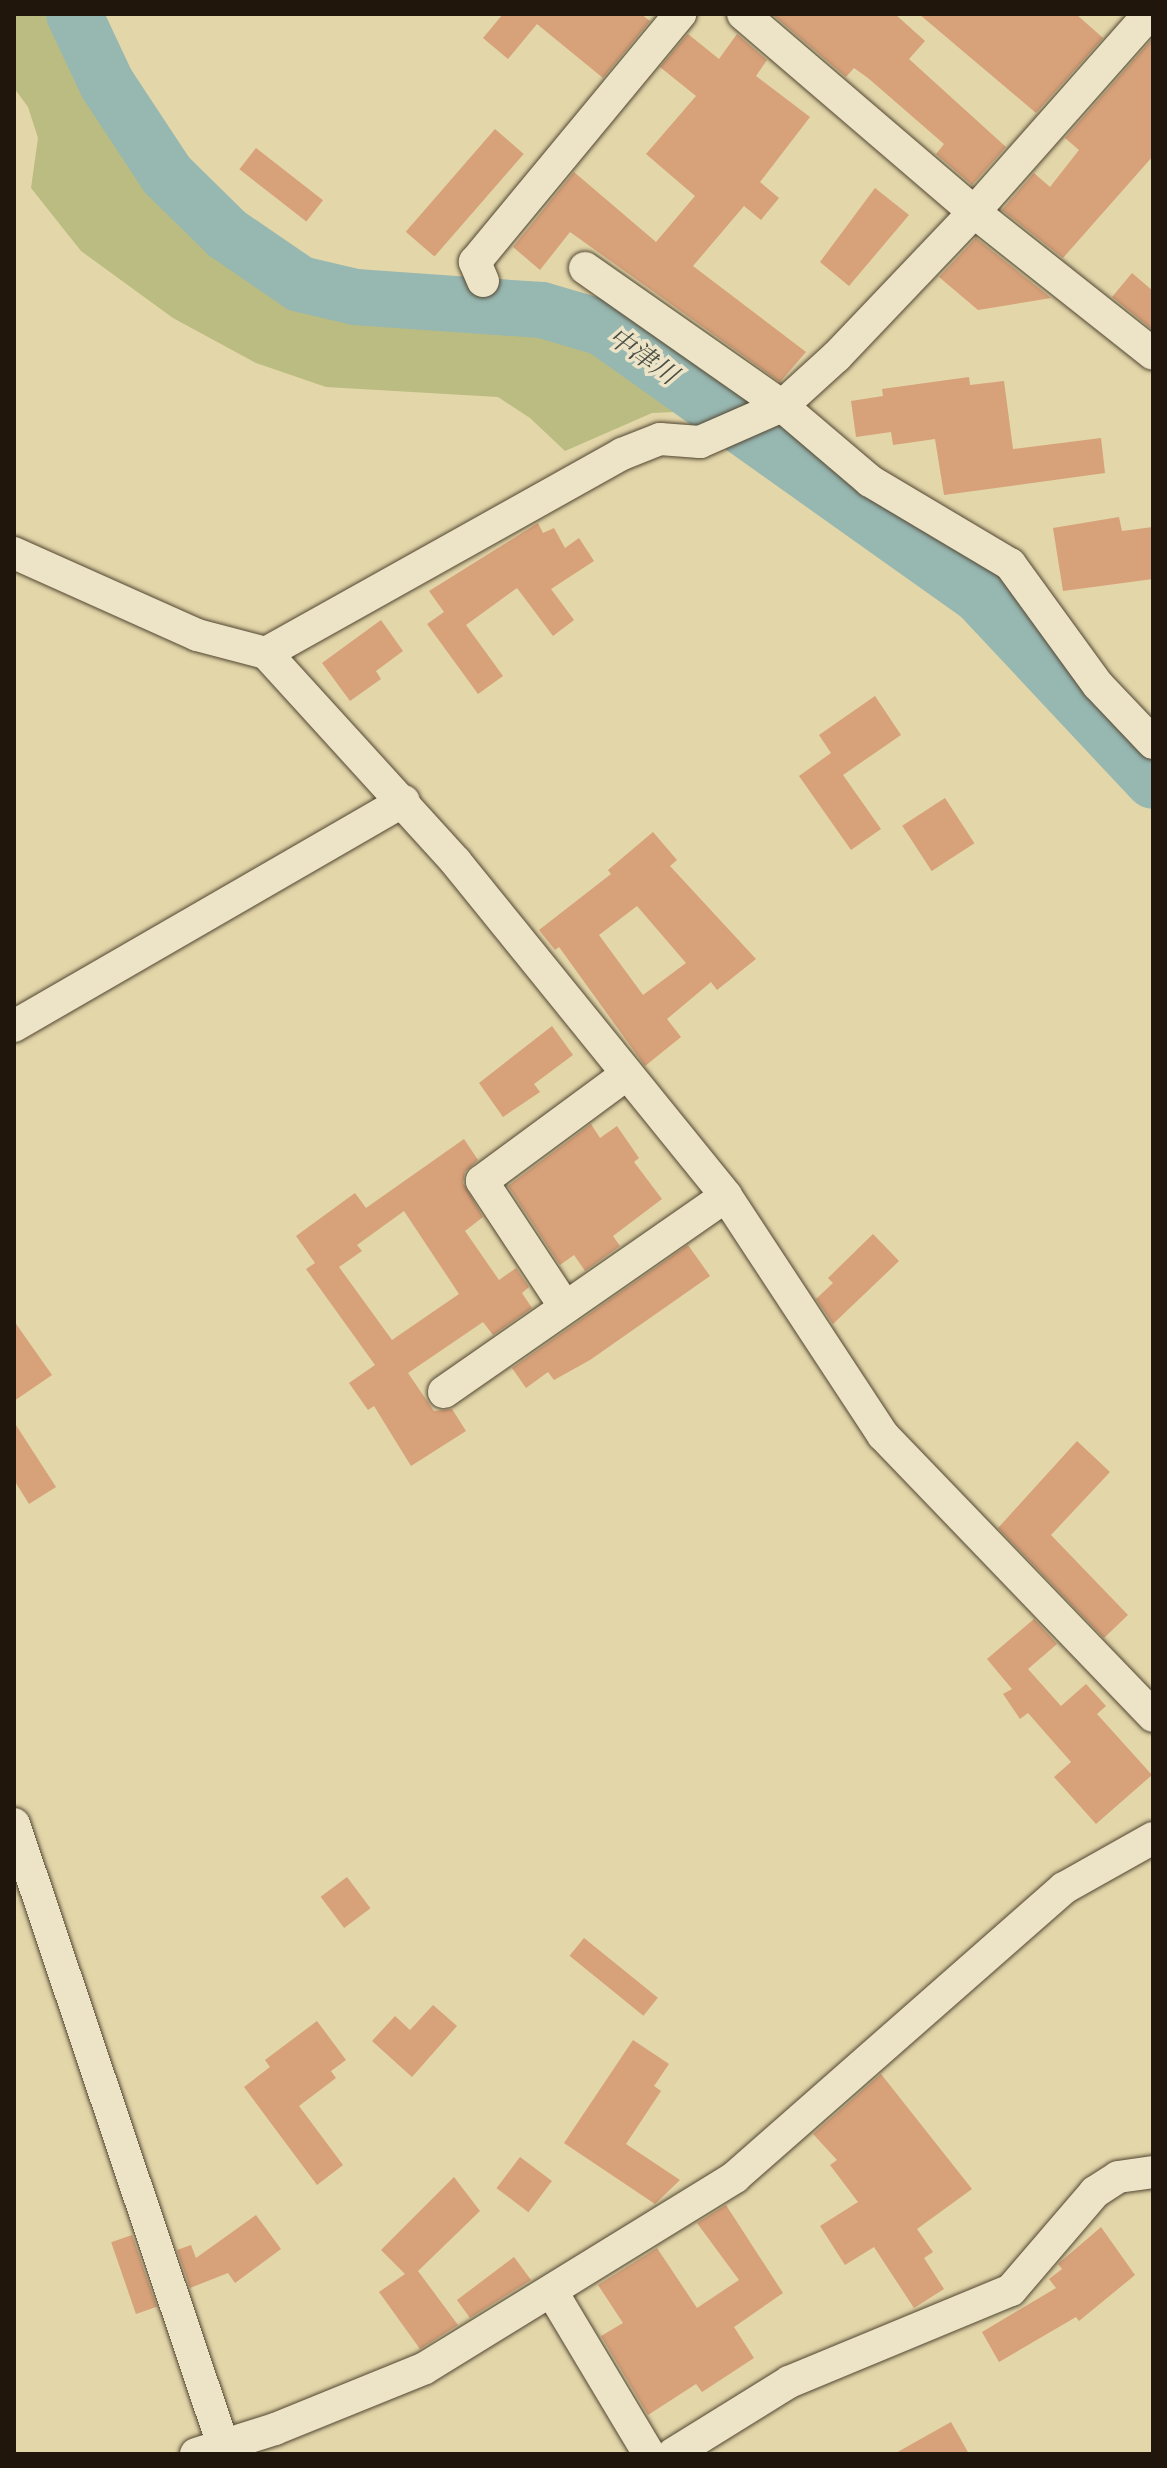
<!DOCTYPE html>
<html>
<head>
<meta charset="utf-8">
<style>
	body { margin:0 }
	#map { position:relative; width:1167px; height:2468px; overflow:hidden; background:#e3d6a9; font-family:"Libre Bodoni","Noto Serif JP",serif }
	div>[style] { position:absolute }
	.green>* { inset:0; background:#bbbc82 }
	.river>* { height:56px; margin:-28px; padding:0 28px; transform-origin:28px; border-radius:28px; background:#97b7b1 }
	.building>* { inset:0; background:#d7a17a; transform-origin:0 0 }
	.roads { filter:drop-shadow(0 0 2px #514632) drop-shadow(0 0 2px #514632) }
	.minor>* { height:32px; margin:-16px; padding:0 16px; transform-origin:16px; border-radius:16px; background:#ede4c7 }
	span { translate:-50% -50%; white-space:nowrap; text-align:center; line-height:1.15; -webkit-text-stroke:7px #ede4c7; paint-order:stroke }
	.water-label { font-size:26px; color:#4a4e45; font-style:italic }
	.frame { position:absolute; inset:0; border:16px solid #20160b; pointer-events:none }
</style>
</head>
<body>
<div id="map">
	<div class="green">
		<i style="clip-path:polygon(14px 14px,51px 14px,78px 77px,143px 177px,225px 257px,331px 312px,547px 325px,601px 341px,696px 411px,652px 413px,565px 451px,530px 418px,498px 397px,326px 387px,256px 363px,173px 318px,81px 251px,31px 188px,38px 138px,28px 107px,14px 88px)"></i>
	</div>
	<div class="river">
		<i style="left:74px;top:14px;width:77px;rotate:64.8deg"></i>
		<i style="left:107px;top:84px;width:109px;rotate:56.6deg"></i>
		<i style="left:167px;top:175px;width:84px;rotate:44.5deg"></i>
		<i style="left:227px;top:234px;width:88px;rotate:34.4deg"></i>
		<i style="left:300px;top:284px;width:57px;rotate:13.3deg"></i>
		<i style="left:355px;top:297px;width:187px;rotate:4deg"></i>
		<i style="left:542px;top:310px;width:64px;rotate:16.4deg"></i>
		<i style="left:603px;top:328px;width:463px;rotate:35.4deg"></i>
		<i style="left:980px;top:596px;width:253px;rotate:46.9deg"></i>
	</div>
	<div class="building">
		<i style="clip-path:polygon(503px 14px,641px 14px,650px 21px,603px 78px,537px 24px,508px 59px,483px 38px)"></i>
		<i style="clip-path:polygon(772px 14px,895px 14px,925px 41px,909px 59px,1006px 147px,972px 185px,936px 154px,944px 144px,868px 78px,854px 68px,846px 77px)"></i>
		<i style="clip-path:polygon(919px 14px,1076px 14px,1103px 38px,1036px 113px)"></i>
		<i style="clip-path:polygon(688px 34px,719px 59px,737px 34px,767px 60px,756px 76px,810px 117px,760px 182px,779px 198px,761px 220px,744px 206px,693px 266px,806px 352px,780px 382px,570px 232px,540px 270px,513px 247px,574px 172px,656px 242px,695px 196px,646px 154px,696px 96px,660px 67px)"></i>
		<i style="clip-path:polygon(1153px 38px,1153px 156px,1063px 258px,1002px 210px,1034px 173px,1050px 187px,1079px 150px,1065px 138px)"></i>
		<i style="left:495px;top:129px;width:38px;height:136px;rotate:41deg"></i>
		<i style="left:256px;top:148px;width:85px;height:27px;rotate:38deg"></i>
		<i style="clip-path:polygon(875px 188px,909px 215px,849px 286px,820px 262px)"></i>
		<i style="clip-path:polygon(976px 238px,1051px 298px,978px 310px,939px 277px)"></i>
		<i style="clip-path:polygon(1132px 273px,1153px 291px,1153px 330px,1112px 297px)"></i>
		<i style="clip-path:polygon(969px 377px,970px 385px,1004px 381px,1013px 449px,1101px 438px,1105px 473px,944px 495px,935px 439px,893px 445px,891px 432px,856px 437px,851px 401px,883px 396px,882px 389px)"></i>
		<i style="clip-path:polygon(1119px 517px,1122px 531px,1153px 527px,1153px 579px,1063px 591px,1053px 528px)"></i>
		<i style="clip-path:polygon(538px 523px,543px 533px,554px 528px,565px 548px,579px 538px,594px 561px,551px 589px,574px 620px,553px 636px,517px 588px,466px 625px,503px 676px,478px 694px,427px 624px,444px 612px,429px 591px)"></i>
		<i style="clip-path:polygon(381px 620px,403px 651px,376px 671px,381px 679px,350px 701px,322px 663px)"></i>
		<i style="clip-path:polygon(875px 696px,901px 735px,843px 775px,881px 829px,851px 850px,799px 776px,831px 753px,819px 735px)"></i>
		<i style="left:945px;top:798px;width:54px;height:51px;rotate:57deg"></i>
		<i style="clip-path:polygon(evenodd,653px 832px,677px 860px,670px 866px,756px 959px,717px 990px,711px 982px,667px 1019px,681px 1037px,645px 1066px,559px 947px,555px 950px,539px 930px,611px 874px,608px 870px,653px 832px,637px 906px,686px 963px,643px 995px,599px 935px,637px 906px)"></i>
		<i style="clip-path:polygon(552px 1026px,573px 1055px,534px 1084px,540px 1092px,503px 1117px,479px 1083px)"></i>
		<i style="clip-path:polygon(591px 1124px,600px 1138px,617px 1126px,639px 1158px,634px 1162px,662px 1199px,613px 1236px,620px 1246px,585px 1271px,574px 1255px,560px 1265px,508px 1186px)"></i>
		<i style="clip-path:polygon(evenodd,464px 1139px,478px 1160px,465px 1172px,463px 1183px,483px 1217px,465px 1231px,499px 1280px,516px 1268px,529px 1287px,522px 1293px,532px 1308px,493px 1335px,483px 1322px,408px 1373px,434px 1411px,452px 1409px,466px 1431px,411px 1466px,374px 1406px,368px 1410px,349px 1383px,375px 1365px,306px 1269px,315px 1263px,296px 1236px,355px 1193px,366px 1208px,464px 1139px,404px 1211px,459px 1294px,392px 1340px,339px 1267px,362px 1251px,357px 1245px,404px 1211px)"></i>
		<i style="clip-path:polygon(873px 1234px,899px 1261px,833px 1324px,816px 1299px,833px 1283px,828px 1278px)"></i>
		<i style="clip-path:polygon(688px 1245px,710px 1276px,590px 1360px,554px 1380px,548px 1372px,526px 1388px,512px 1368px)"></i>
		<i style="clip-path:polygon(14px 1321px,52px 1375px,14px 1401px)"></i>
		<i style="clip-path:polygon(14px 1422px,56px 1487px,29px 1504px,14px 1480px)"></i>
		<i style="clip-path:polygon(1077px 1441px,1110px 1472px,1051px 1535px,1128px 1615px,1104px 1638px,998px 1528px)"></i>
		<i style="clip-path:polygon(1034px 1619px,1057px 1644px,1028px 1669px,1061px 1706px,1086px 1684px,1106px 1706px,1097px 1714px,1152px 1775px,1096px 1824px,1054px 1777px,1071px 1762px,1028px 1713px,1020px 1719px,1003px 1694px,1012px 1689px,987px 1659px)"></i>
		<i style="left:347px;top:1877px;width:39px;height:33px;rotate:53deg"></i>
		<i style="left:584px;top:1938px;width:95px;height:23px;rotate:39deg"></i>
		<i style="clip-path:polygon(433px 2005px,457px 2026px,412px 2077px,372px 2041px,395px 2016px,410px 2030px)"></i>
		<i style="clip-path:polygon(317px 2021px,346px 2060px,331px 2071px,336px 2078px,299px 2106px,343px 2165px,317px 2185px,244px 2087px,270px 2067px,265px 2060px)"></i>
		<i style="clip-path:polygon(633px 2040px,669px 2064px,654px 2086px,661px 2091px,626px 2144px,680px 2180px,655px 2204px,564px 2143px)"></i>
		<i style="clip-path:polygon(881px 2074px,972px 2189px,917px 2229px,933px 2252px,924px 2258px,944px 2289px,914px 2308px,874px 2247px,845px 2265px,820px 2226px,858px 2202px,830px 2165px,837px 2160px,813px 2134px)"></i>
		<i style="left:520px;top:2157px;width:40px;height:39px;rotate:37deg"></i>
		<i style="clip-path:polygon(454px 2177px,480px 2211px,418px 2271px,458px 2325px,420px 2349px,379px 2292px,405px 2274px,381px 2250px)"></i>
		<i style="clip-path:polygon(726px 2205px,783px 2293px,734px 2327px,754px 2358px,702px 2392px,696px 2384px,648px 2415px,601px 2336px,623px 2323px,598px 2285px,657px 2248px,697px 2308px,739px 2280px,697px 2223px)"></i>
		<i style="clip-path:polygon(256px 2215px,281px 2249px,235px 2283px,228px 2273px,190px 2288px,177px 2250px,191px 2245px,196px 2258px)"></i>
		<i style="clip-path:polygon(1101px 2227px,1135px 2275px,1079px 2321px,1076px 2317px,999px 2362px,982px 2332px,1056px 2288px,1049px 2279px,1062px 2269px,1058px 2264px)"></i>
		<i style="left:132px;top:2235px;width:76px;height:22px;rotate:71deg"></i>
		<i style="clip-path:polygon(514px 2257px,531px 2280px,470px 2318px,457px 2300px)"></i>
		<i style="clip-path:polygon(951px 2422px,969px 2454px,894px 2454px)"></i>
	</div>
	<div class="roads">
		<div class="minor">
			<i style="left:743px;top:14px;width:304px;rotate:40.6deg"></i>
			<i style="left:974px;top:212px;width:228px;rotate:38.4deg"></i>
			<i style="left:585px;top:268px;width:241px;rotate:35deg"></i>
			<i style="left:782px;top:406px;width:116px;rotate:40.4deg"></i>
			<i style="left:870px;top:481px;width:163px;rotate:30.7deg"></i>
			<i style="left:1010px;top:564px;width:150px;rotate:54deg"></i>
			<i style="left:1098px;top:685px;width:80px;rotate:46.5deg"></i>
			<i style="left:483px;top:281px;width:21px;rotate:-113deg"></i>
			<i style="left:475px;top:262px;width:322px;rotate:-50.4deg"></i>
			<i style="left:14px;top:553px;width:201px;rotate:24.1deg"></i>
			<i style="left:197px;top:635px;width:71px;rotate:14.6deg"></i>
			<i style="left:266px;top:653px;width:282px;rotate:47.7deg"></i>
			<i style="left:456px;top:862px;width:429px;rotate:51deg"></i>
			<i style="left:726px;top:1196px;width:286px;rotate:56.7deg"></i>
			<i style="left:883px;top:1435px;width:390px;rotate:46.1deg"></i>
			<i style="left:266px;top:653px;width:408px;rotate:-29.2deg"></i>
			<i style="left:622px;top:454px;width:41px;rotate:-21.5deg"></i>
			<i style="left:660px;top:439px;width:40px;rotate:4.3deg"></i>
			<i style="left:700px;top:442px;width:90px;rotate:-23.7deg"></i>
			<i style="left:782px;top:406px;width:74px;rotate:-42.3deg"></i>
			<i style="left:837px;top:356px;width:199px;rotate:-46.4deg"></i>
			<i style="left:974px;top:212px;width:264px;rotate:-48.5deg"></i>
			<i style="left:14px;top:1026px;width:450px;rotate:-30deg"></i>
			<i style="left:565px;top:1307px;width:151px;rotate:-123.4deg"></i>
			<i style="left:482px;top:1181px;width:180px;rotate:-36.4deg"></i>
			<i style="left:444px;top:1392px;width:343px;rotate:-34.8deg"></i>
			<i style="left:14px;top:1824px;width:665px;rotate:71.4deg"></i>
			<i style="left:552px;top:2292px;width:189px;rotate:59.1deg"></i>
			<i style="left:196px;top:2454px;width:83px;rotate:-17.6deg"></i>
			<i style="left:275px;top:2429px;width:162px;rotate:-22.1deg"></i>
			<i style="left:425px;top:2368px;width:364px;rotate:-31.6deg"></i>
			<i style="left:735px;top:2177px;width:438px;rotate:-41.3deg"></i>
			<i style="left:1064px;top:1888px;width:102px;rotate:-29.3deg"></i>
			<i style="left:673px;top:2454px;width:137px;rotate:-31.8deg"></i>
			<i style="left:789px;top:2382px;width:240px;rotate:-22.5deg"></i>
			<i style="left:1011px;top:2290px;width:129px;rotate:-49.4deg"></i>
			<i style="left:1095px;top:2192px;width:27px;rotate:-33deg"></i>
			<i style="left:1118px;top:2177px;width:35px;rotate:-8deg"></i>
		</div>
	</div>
	<div class="water-label">
		<span style="left:642px;top:357px;rotate:35deg">中津川</span>
	</div>
	<div class="frame"></div>
</div>
</body>
</html>
